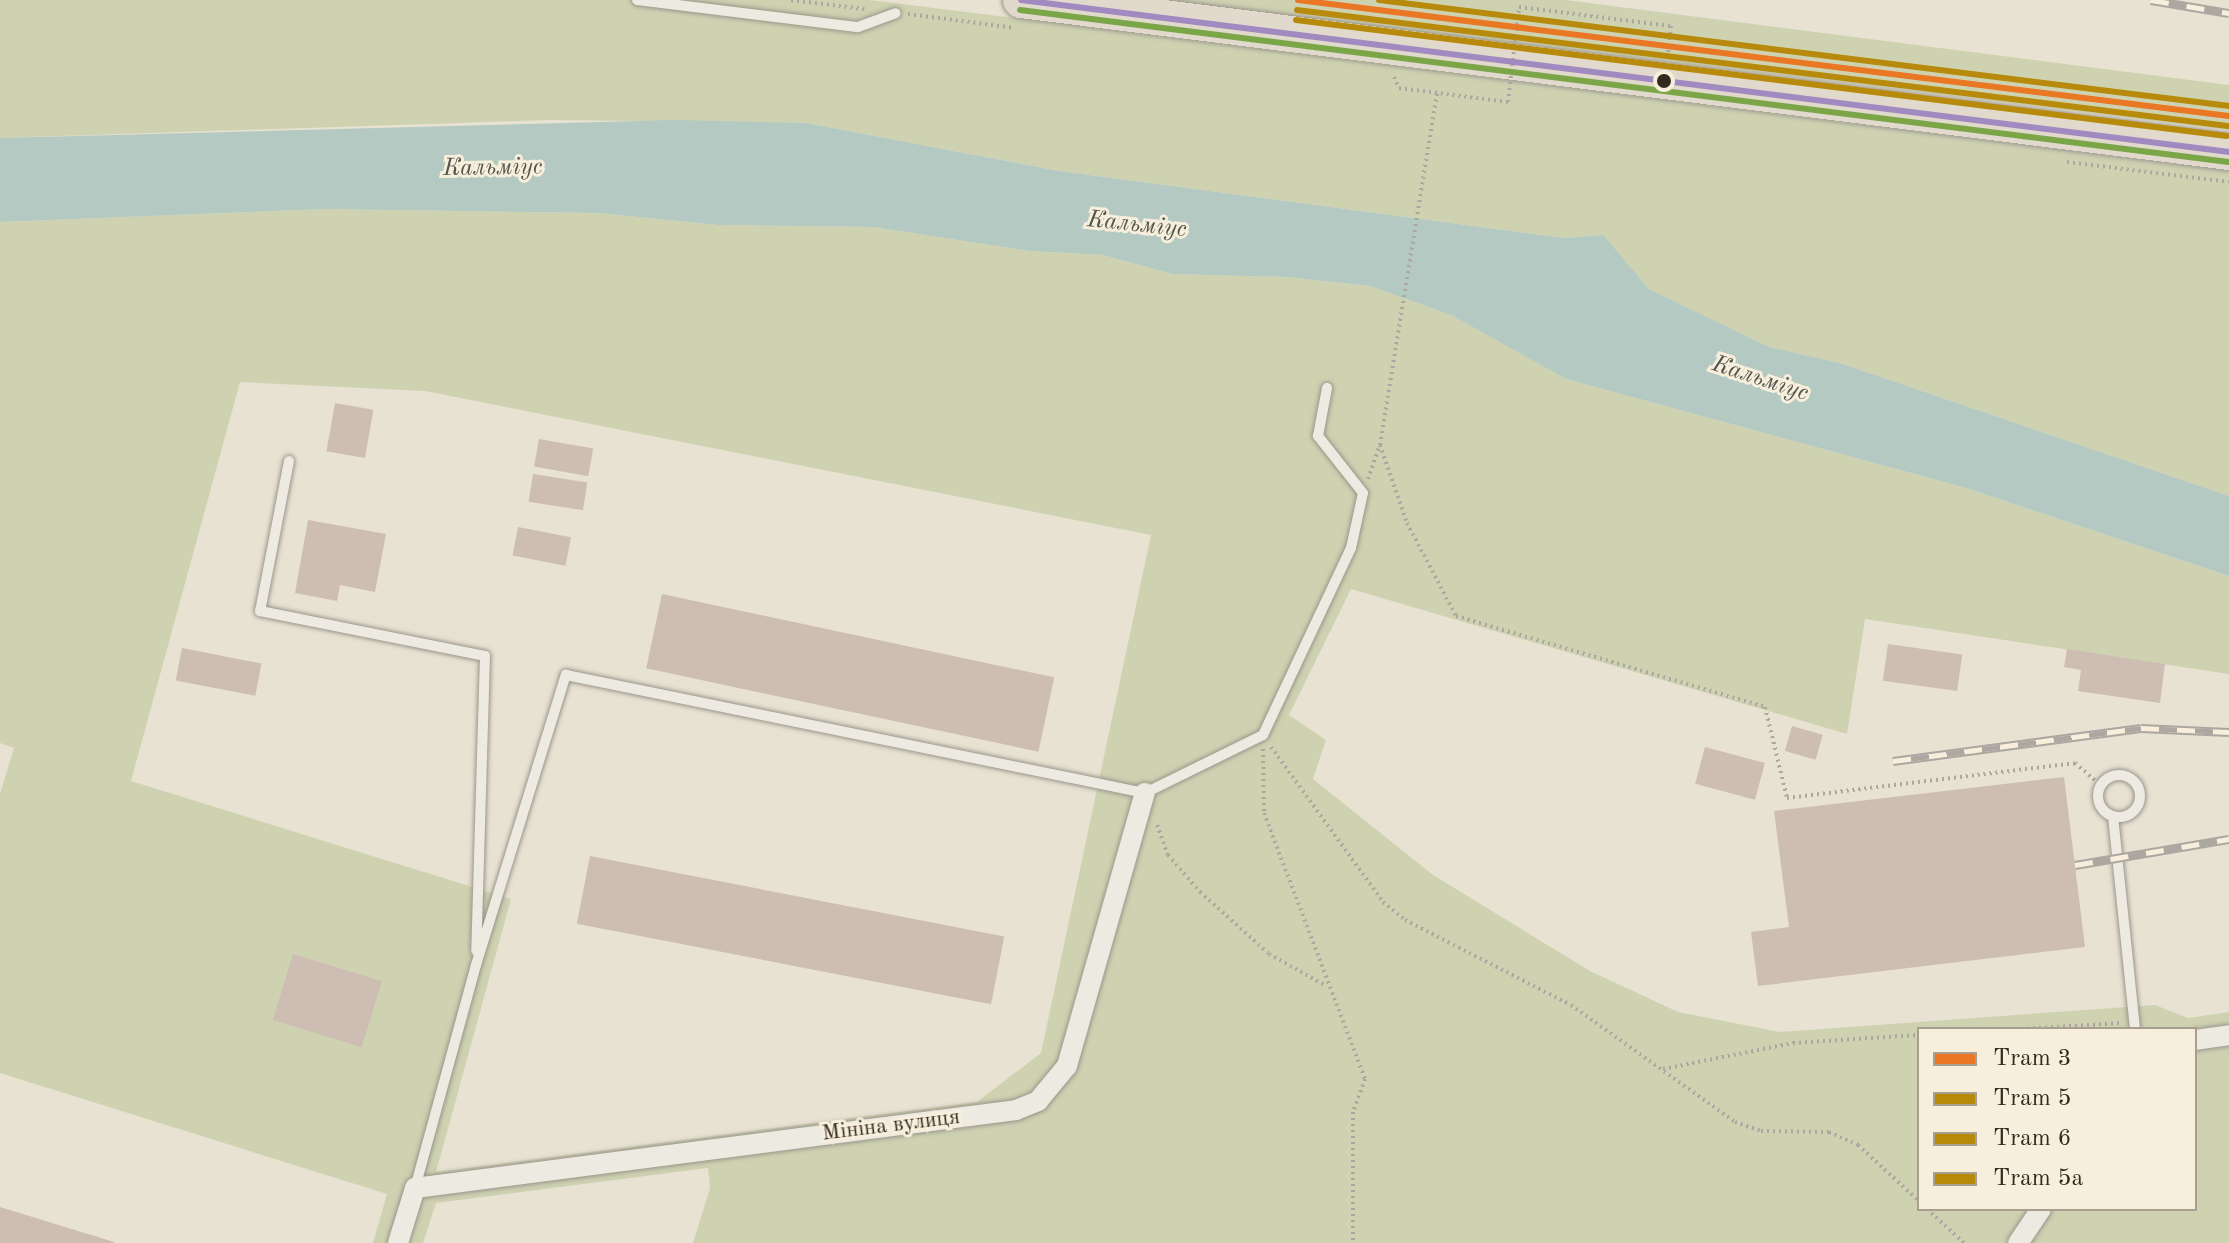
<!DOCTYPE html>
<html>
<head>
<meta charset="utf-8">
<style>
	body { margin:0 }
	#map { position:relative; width:2229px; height:1243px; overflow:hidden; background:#e8e2d2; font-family:"Old Standard TT",serif }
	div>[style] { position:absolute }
	.green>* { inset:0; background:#ced2b1 }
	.water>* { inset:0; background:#b3c9c2 }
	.building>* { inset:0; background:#cebdb3; transform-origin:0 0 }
	.path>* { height:4px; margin-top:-2px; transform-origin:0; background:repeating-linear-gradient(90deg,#aca7a1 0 2px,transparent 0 6px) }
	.roads { filter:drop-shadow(0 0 2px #9a968c) drop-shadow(0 0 2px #9a968c) }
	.lane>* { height:10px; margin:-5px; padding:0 5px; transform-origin:5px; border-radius:5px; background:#edeae1 }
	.lane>.ring { margin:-5px; padding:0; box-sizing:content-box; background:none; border:10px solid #edeae1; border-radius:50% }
	.street>* { height:20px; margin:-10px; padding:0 10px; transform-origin:10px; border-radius:10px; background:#edeae1 }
	.highway>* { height:36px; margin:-18px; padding:0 18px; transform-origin:18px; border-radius:18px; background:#e0d9cc }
	.rail>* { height:9px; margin-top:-4.5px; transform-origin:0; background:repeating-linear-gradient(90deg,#f7eedb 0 18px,#aca7a1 0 36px); box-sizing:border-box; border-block:2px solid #aca7a1 }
	.path-bridge>* { height:4px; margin-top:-2px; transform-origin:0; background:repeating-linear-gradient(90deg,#aca7a1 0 2px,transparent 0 6px) }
	.bus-1>* { height:6px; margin:-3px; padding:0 3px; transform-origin:3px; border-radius:3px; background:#a18ac0 }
	.bus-2>* { height:6px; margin:-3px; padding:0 3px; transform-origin:3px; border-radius:3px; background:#7aa648 }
	.tram-1>* { height:6px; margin:-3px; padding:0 3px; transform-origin:3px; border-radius:3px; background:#e97724 }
	.tram-2>* { height:6px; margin:-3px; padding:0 3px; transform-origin:3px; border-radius:3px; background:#b88a0b }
	.tram-3>* { height:6px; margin:-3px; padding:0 3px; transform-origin:3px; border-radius:3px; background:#b88a0b }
	.tram-4>* { height:6px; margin:-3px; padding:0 3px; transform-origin:3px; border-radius:3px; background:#b88a0b }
	.dots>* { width:22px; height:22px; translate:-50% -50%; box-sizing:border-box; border:4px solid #f7eedb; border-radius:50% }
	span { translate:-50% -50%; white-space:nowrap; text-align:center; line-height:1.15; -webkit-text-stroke:6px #f7eedb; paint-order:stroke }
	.street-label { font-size:22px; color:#332920 }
	.water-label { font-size:24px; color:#52564e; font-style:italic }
	.legend { position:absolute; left:1917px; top:1027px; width:280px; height:184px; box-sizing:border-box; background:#f7eedb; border:2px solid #a99f90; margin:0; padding:10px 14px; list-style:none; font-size:24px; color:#332920 }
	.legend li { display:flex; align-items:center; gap:16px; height:40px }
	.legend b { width:40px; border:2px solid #a99f90 }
</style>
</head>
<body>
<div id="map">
	<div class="green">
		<i style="clip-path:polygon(0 0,870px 0,2229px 171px,2229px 496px,1840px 363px,1769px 347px,1649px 289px,1602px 235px,1564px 238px,1059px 171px,806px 123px,550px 120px,0 138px)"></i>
		<i style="clip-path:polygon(1161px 0,1566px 0,2229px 85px,2229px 130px)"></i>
		<i style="clip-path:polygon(evenodd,326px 209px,598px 213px,718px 225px,873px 227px,1030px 251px,1103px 255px,1172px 274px,1286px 277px,1370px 286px,1451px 315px,1566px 379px,1966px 488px,2229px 576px,2229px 674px,1865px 619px,1847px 734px,1351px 589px,1289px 715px,1326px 740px,1313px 779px,1433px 875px,1590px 971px,1678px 1012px,1780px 1032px,2155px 1005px,2188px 1018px,2229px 1012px,2229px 1243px,693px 1243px,710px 1188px,708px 1168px,436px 1203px,423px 1243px,373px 1243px,387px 1194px,0 1073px,0 794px,14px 748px,0 743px,0 222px,326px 209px,240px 382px,425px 391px,1151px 535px,1041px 1053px,977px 1102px,436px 1172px,511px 899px,131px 781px,240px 382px,326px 209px,1919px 1029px,2195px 1029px,2195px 1209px,1919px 1209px,1919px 1029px)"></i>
	</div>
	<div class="water">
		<i style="clip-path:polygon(674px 120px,806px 123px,1059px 171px,1564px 238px,1603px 235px,1649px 289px,1769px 347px,1840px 363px,2229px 496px,2229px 576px,1966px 488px,1566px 379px,1451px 315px,1370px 286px,1286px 277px,1172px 274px,1103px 255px,1030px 251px,873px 227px,718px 225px,598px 213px,326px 209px,0 222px,0 138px)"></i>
	</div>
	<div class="building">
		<i style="left:335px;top:403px;width:39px;height:49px;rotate:10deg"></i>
		<i style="left:539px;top:439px;width:55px;height:28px;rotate:10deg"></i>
		<i style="left:533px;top:474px;width:55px;height:28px;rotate:9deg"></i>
		<i style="clip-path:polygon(308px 520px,386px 534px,375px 592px,340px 585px,337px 601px,295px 593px)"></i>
		<i style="left:518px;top:527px;width:54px;height:29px;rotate:11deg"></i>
		<i style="left:662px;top:594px;width:401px;height:76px;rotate:12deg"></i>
		<i style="left:1888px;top:644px;width:75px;height:37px;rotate:8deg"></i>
		<i style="left:182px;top:648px;width:81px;height:33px;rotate:11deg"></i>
		<i style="clip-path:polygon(2067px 649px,2165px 664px,2160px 703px,2078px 691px,2081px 670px,2064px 667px)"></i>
		<i style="left:1792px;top:726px;width:32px;height:26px;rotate:16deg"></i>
		<i style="left:1705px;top:747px;width:62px;height:38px;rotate:15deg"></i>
		<i style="clip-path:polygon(2064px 777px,2085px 947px,1758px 986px,1751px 932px,1789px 927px,1774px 811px)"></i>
		<i style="left:590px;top:856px;width:422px;height:69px;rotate:11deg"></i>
		<i style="left:293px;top:954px;width:93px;height:69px;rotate:17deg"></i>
		<i style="clip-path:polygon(0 1207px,114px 1242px,114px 1243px,0 1243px)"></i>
	</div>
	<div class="path">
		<i style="left:791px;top:0;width:74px;rotate:7deg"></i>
		<i style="left:1519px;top:7px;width:153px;rotate:7.1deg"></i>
		<i style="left:1671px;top:26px;width:28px;rotate:96deg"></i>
		<i style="left:908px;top:14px;width:108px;rotate:7.5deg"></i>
		<i style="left:1394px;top:77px;width:12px;rotate:66deg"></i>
		<i style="left:1399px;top:88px;width:110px;rotate:7.3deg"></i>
		<i style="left:2067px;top:162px;width:163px;rotate:7deg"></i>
		<i style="left:1380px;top:445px;width:83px;rotate:70.9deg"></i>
		<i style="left:1407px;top:523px;width:105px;rotate:62.2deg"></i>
		<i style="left:1456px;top:616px;width:322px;rotate:16.4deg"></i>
		<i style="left:1765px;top:707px;width:94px;rotate:76.4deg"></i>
		<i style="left:1787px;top:798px;width:290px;rotate:-6.9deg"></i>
		<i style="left:2075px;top:763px;width:35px;rotate:41deg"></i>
		<i style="left:1368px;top:479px;width:36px;rotate:-71deg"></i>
		<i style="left:1380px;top:445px;width:357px;rotate:-80.8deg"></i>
		<i style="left:1271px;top:747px;width:191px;rotate:54.1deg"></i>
		<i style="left:1383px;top:902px;width:28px;rotate:39deg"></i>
		<i style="left:1405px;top:920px;width:186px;rotate:27.1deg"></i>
		<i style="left:1571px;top:1005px;width:201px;rotate:35.5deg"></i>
		<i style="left:1735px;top:1122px;width:28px;rotate:19deg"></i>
		<i style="left:1761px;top:1131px;width:68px;rotate:0.8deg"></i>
		<i style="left:1829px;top:1132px;width:32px;rotate:24deg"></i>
		<i style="left:1858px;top:1145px;width:83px;rotate:42.6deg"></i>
		<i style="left:1263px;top:749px;width:64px;rotate:89.1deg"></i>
		<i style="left:1264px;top:813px;width:285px;rotate:69.2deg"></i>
		<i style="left:1365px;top:1079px;width:35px;rotate:110deg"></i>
		<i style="left:1353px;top:1112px;width:131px;rotate:90deg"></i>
		<i style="left:1157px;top:825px;width:32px;rotate:70deg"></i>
		<i style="left:1168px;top:855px;width:49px;rotate:49.1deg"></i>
		<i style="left:1200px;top:892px;width:93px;rotate:41.9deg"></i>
		<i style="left:1269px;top:954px;width:65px;rotate:29.3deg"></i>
		<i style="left:2021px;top:1029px;width:102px;rotate:-3.4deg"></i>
		<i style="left:1663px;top:1069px;width:133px;rotate:-11.3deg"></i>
		<i style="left:1793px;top:1043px;width:126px;rotate:-3.6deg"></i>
		<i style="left:1927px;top:1209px;width:50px;rotate:42.6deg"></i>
	</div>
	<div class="roads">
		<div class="lane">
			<i style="left:637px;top:0;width:223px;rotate:7deg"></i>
			<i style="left:858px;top:27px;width:40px;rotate:-20.2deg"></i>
			<i style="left:289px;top:461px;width:153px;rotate:100.9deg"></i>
			<i style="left:260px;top:611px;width:229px;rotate:11.3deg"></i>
			<i style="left:485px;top:656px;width:295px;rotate:91.7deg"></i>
			<i class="ring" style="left:2098px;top:775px;width:32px;height:32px"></i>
			<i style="left:2113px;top:816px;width:214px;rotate:84.1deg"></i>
			<i style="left:415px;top:1188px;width:231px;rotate:-74.7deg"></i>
			<i style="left:476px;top:965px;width:304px;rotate:-72.8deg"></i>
			<i style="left:566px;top:675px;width:591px;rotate:11.52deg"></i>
			<i style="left:1145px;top:793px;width:131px;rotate:-26.2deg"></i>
			<i style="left:1263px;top:735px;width:207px;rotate:-64.8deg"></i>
			<i style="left:1351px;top:548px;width:56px;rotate:-77.7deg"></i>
			<i style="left:1363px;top:493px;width:73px;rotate:-128.3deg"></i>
			<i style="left:1318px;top:436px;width:49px;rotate:-79.4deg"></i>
		</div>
		<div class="street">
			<i style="left:2195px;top:1040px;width:34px;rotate:-8deg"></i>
			<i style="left:398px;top:1243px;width:58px;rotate:-72.8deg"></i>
			<i style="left:415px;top:1188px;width:606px;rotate:-7.39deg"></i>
			<i style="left:1016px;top:1110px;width:24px;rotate:-22deg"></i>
			<i style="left:1038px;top:1101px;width:45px;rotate:-50.4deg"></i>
			<i style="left:1067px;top:1066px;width:284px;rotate:-74.1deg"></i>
			<i style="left:2018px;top:1243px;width:41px;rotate:-55.9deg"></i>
		</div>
		<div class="highway">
			<i style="left:1021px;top:0;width:1218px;rotate:7.17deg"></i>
		</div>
	</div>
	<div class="rail">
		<i style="left:2151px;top:0;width:79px;rotate:9.5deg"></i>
		<i style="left:1893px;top:761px;width:250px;rotate:-7.6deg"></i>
		<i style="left:2141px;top:728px;width:88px;rotate:2.6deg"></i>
		<i style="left:2075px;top:865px;width:156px;rotate:-9.6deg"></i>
	</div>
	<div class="path-bridge">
		<i style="left:1508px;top:102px;width:96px;rotate:-83.4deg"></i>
	</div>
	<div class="bus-1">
		<i style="left:1021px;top:0;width:1218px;rotate:7.17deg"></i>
	</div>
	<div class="bus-2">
		<i style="left:1020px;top:10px;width:1218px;rotate:7.17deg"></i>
	</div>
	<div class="tram-1">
		<i style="left:1298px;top:0;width:938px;rotate:7.1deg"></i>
	</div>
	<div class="tram-2">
		<i style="left:1297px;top:10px;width:938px;rotate:7.1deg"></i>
	</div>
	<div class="tram-3">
		<i style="left:1379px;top:0;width:857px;rotate:7.11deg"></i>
	</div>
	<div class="tram-4">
		<i style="left:1296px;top:20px;width:938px;rotate:7.1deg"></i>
	</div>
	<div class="dots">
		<i style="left:1664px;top:81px;background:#332920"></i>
	</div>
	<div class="street-label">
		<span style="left:891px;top:1126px;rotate:-7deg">Мініна вулиця</span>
	</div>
	<div class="water-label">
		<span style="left:493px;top:169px;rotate:-1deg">Кальміус</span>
		<span style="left:1137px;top:226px;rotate:6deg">Кальміус</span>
		<span style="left:1760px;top:380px;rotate:18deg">Кальміус</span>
	</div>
	<ul class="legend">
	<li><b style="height:10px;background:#e97724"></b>Tram 3</li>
	<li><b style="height:10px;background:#b88a0b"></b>Tram 5</li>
	<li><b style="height:10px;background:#b88a0b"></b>Tram 6</li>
	<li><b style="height:10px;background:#b88a0b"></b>Tram 5а</li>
	</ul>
</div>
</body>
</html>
